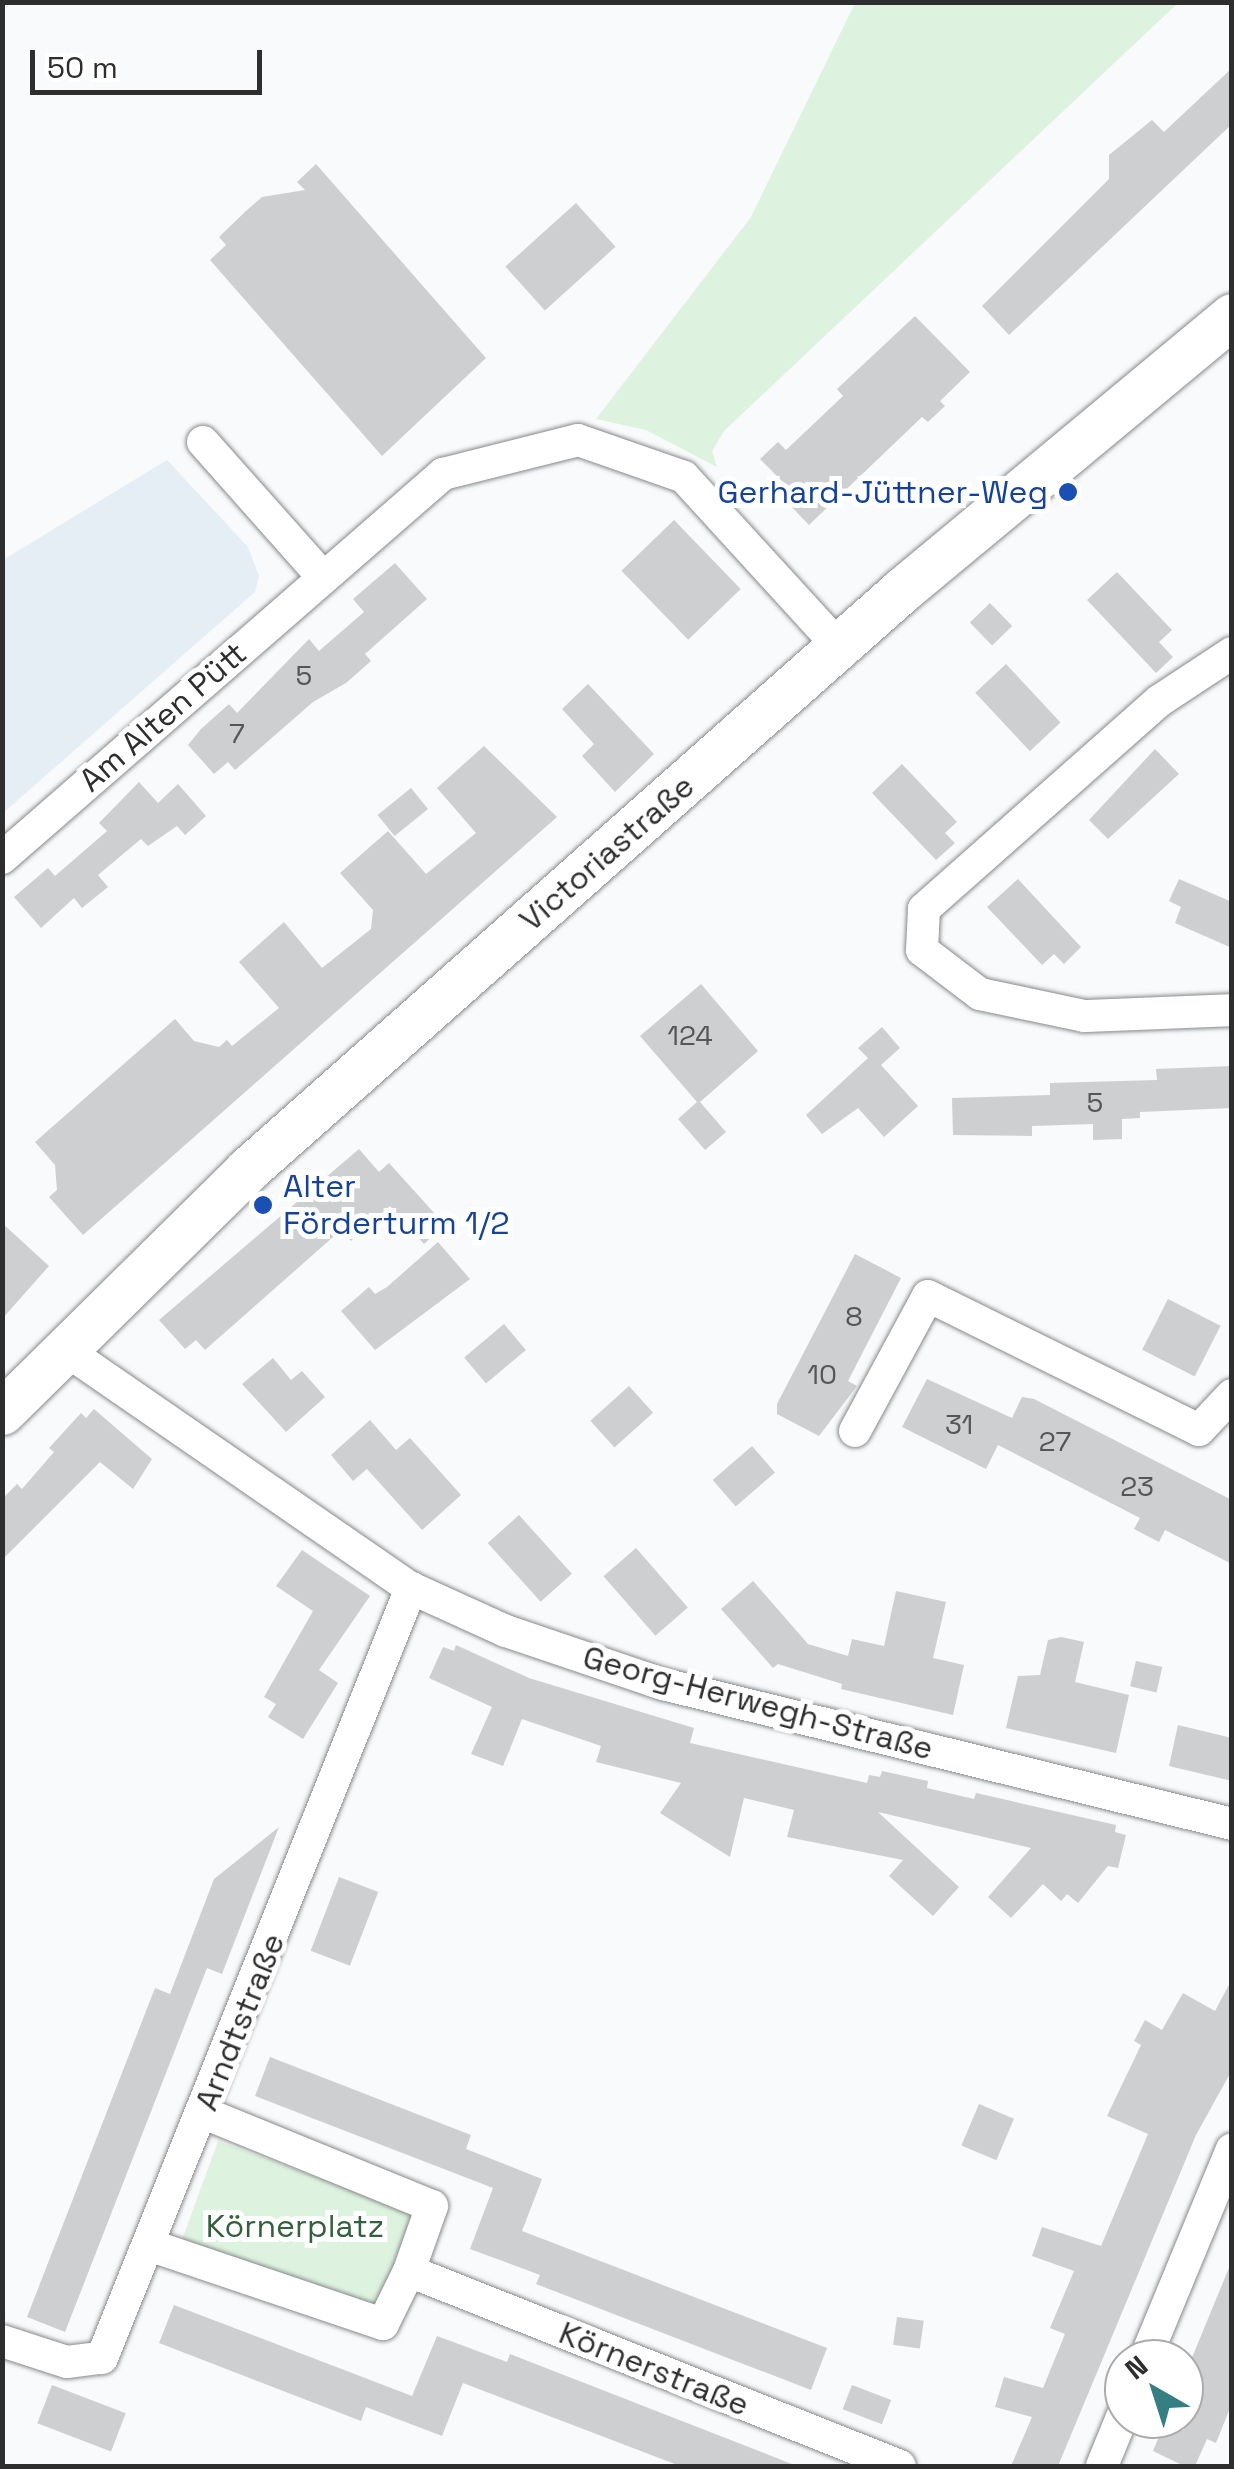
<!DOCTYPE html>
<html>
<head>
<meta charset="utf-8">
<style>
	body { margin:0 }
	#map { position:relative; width:1234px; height:2469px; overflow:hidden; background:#f8fafb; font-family:"Space Grotesk",sans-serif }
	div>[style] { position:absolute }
	.built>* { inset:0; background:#e6eef5 }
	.green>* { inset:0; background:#ddf3df; transform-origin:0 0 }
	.building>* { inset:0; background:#cecfd0; transform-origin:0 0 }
	.roads { filter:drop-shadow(0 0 2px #88898b) drop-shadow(0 0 2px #88898b) }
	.minor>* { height:32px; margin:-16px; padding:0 16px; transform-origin:16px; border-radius:16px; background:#fff }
	.secondary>* { height:45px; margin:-22.5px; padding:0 22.5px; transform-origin:22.5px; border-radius:22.5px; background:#fff }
	.dots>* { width:28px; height:28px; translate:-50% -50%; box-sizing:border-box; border:5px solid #fff; border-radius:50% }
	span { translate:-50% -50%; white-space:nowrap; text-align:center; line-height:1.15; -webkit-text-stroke:10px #fff; paint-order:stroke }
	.number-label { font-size:28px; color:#565657 }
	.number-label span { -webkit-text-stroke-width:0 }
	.transit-label { font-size:32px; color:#164399 }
	.right { translate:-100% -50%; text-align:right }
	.left { translate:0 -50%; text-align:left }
	.street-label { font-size:32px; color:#2e2e2f }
	.park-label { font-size:32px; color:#36603d }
	.frame { position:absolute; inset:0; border:5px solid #2e2e2f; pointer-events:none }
	.north { position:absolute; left:1104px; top:2339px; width:100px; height:100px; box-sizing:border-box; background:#fff; border:2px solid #ababac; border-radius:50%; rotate:321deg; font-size:28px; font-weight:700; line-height:40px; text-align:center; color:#2e2e2f }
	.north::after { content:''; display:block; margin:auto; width:35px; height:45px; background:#357e81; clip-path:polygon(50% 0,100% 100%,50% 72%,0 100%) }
	.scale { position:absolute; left:30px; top:50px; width:232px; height:45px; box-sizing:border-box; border:5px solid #2e2e2f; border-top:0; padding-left:12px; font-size:30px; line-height:35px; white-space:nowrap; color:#2e2e2f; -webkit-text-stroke:8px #fff; paint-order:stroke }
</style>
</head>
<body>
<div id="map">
	<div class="built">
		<i style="clip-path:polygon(167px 460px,248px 547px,259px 576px,255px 592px,3px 813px,3px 560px)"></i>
	</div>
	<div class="green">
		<i style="clip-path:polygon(855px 3px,1178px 3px,724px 431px,712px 451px,717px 467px,646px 430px,596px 419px,751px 217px)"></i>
		<i style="left:218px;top:2141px;width:208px;height:107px;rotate:20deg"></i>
	</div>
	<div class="building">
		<i style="clip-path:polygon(1232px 68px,1232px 124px,1009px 335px,982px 306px,1109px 179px,1109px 155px,1152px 120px,1164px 132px)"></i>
		<i style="clip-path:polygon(316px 164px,486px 358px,382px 456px,210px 260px,226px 245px,219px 237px,247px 210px,262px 197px,305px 190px,297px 182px)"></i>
		<i style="left:576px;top:203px;width:59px;height:95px;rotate:48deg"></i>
		<i style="clip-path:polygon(915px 316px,970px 372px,940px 401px,945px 406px,928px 422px,922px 417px,809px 525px,781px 496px,789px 488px,760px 459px,778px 442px,786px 450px,843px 396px,837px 389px)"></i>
		<i style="left:674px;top:520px;width:96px;height:73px;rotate:46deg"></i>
		<i style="clip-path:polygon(395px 563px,427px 599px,365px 654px,371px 661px,346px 683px,313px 702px,235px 770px,228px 762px,214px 774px,188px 745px,201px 729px,229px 704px,237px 713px,309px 639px,319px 651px,364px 612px,353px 599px)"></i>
		<i style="clip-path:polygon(1117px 572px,1172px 630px,1159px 642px,1173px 657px,1156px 673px,1087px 600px)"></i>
		<i style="left:990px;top:603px;width:32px;height:28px;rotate:46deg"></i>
		<i style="left:1006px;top:664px;width:80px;height:42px;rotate:47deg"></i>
		<i style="clip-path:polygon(588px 684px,654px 754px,615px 792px,582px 756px,594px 744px,562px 709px)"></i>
		<i style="clip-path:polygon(484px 746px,557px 817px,83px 1235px,49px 1197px,57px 1190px,55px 1165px,35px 1142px,175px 1019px,194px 1041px,219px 1047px,227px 1040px,232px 1046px,279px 1008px,239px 962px,284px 922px,322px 968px,371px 929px,373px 910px,340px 873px,388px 831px,426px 874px,476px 833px,437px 788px)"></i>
		<i style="clip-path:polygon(1155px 749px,1179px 774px,1108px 839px,1089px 820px)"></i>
		<i style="clip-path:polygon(902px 764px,957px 822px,945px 833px,955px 843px,936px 860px,872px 793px)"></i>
		<i style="clip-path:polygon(139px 782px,158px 803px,178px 784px,206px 816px,185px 835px,177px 826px,148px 846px,141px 839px,98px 875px,108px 887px,82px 908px,74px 898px,41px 928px,14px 897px,48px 868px,55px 876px,107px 831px,99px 823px)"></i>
		<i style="left:411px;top:788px;width:27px;height:43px;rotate:51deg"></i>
		<i style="clip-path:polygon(1018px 879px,1081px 947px,1064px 964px,1054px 954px,1042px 965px,987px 907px)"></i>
		<i style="clip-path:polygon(1179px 879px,1232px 902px,1232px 948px,1175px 923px,1181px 907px,1169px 901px)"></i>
		<i style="clip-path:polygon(701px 984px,758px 1051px,700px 1102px,726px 1132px,705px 1150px,678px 1119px,697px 1102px,640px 1036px)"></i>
		<i style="clip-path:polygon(882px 1027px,900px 1048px,881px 1065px,918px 1106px,884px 1137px,858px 1108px,822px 1134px,806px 1115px,868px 1058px,858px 1048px)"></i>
		<i style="clip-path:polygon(1232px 1066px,1232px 1108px,1140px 1112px,1140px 1118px,1122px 1119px,1122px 1139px,1093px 1140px,1093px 1124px,1032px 1126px,1032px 1136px,953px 1135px,952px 1098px,1050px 1095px,1050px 1083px,1157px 1080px,1156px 1069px)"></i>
		<i style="clip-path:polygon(359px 1149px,379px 1172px,389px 1163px,445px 1225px,424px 1244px,390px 1206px,351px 1241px,341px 1230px,205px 1350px,196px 1340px,185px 1349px,159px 1320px)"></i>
		<i style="clip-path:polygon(2px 1223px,49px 1266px,2px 1319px)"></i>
		<i style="clip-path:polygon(438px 1242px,470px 1279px,375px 1350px,341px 1311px,369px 1287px,375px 1294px,387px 1287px)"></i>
		<i style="clip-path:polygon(855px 1254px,901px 1278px,848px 1381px,857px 1386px,819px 1436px,777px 1414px,777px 1404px)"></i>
		<i style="left:1168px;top:1299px;width:59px;height:57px;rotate:27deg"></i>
		<i style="left:504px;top:1324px;width:34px;height:52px;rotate:50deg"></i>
		<i style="clip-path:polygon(273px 1358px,291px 1380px,302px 1371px,325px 1397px,286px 1432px,242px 1384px)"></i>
		<i style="clip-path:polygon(927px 1379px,1012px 1418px,1022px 1397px,1034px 1399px,1232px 1500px,1232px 1564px,1165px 1530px,1159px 1542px,1134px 1529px,1140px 1518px,998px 1445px,986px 1469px,902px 1427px)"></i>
		<i style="left:629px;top:1386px;width:36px;height:52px;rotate:48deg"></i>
		<i style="clip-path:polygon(94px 1409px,152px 1459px,133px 1489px,100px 1462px,2px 1560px,2px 1499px,17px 1484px,22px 1489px,54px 1452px,49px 1448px,81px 1413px,86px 1418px)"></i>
		<i style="clip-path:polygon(370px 1420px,396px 1450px,410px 1438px,461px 1495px,422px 1530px,367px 1469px,353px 1481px,331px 1455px)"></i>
		<i style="left:752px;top:1446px;width:35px;height:52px;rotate:49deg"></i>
		<i style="left:519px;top:1515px;width:79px;height:42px;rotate:48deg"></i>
		<i style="left:636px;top:1548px;width:79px;height:43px;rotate:49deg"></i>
		<i style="clip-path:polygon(302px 1550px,370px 1596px,319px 1670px,338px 1683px,303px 1739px,268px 1717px,276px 1704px,264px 1697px,313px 1611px,276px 1586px)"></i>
		<i style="clip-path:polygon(753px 1581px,808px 1644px,848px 1656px,852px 1639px,884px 1646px,896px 1591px,946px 1602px,933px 1658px,964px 1665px,953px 1715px,841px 1689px,842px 1684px,778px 1664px,773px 1668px,721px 1609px)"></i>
		<i style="clip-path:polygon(1061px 1637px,1084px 1642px,1075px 1682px,1129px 1695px,1116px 1753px,1006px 1728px,1018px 1676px,1040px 1675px,1048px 1640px)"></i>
		<i style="clip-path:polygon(456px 1645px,529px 1678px,694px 1728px,690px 1743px,867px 1783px,869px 1775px,880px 1777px,882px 1771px,928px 1781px,927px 1788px,974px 1799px,976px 1793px,1116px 1825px,1115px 1832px,1126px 1835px,1118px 1868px,1108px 1866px,1078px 1903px,1067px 1894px,1061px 1901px,1043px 1884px,1011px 1918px,988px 1897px,1031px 1848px,878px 1812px,959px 1887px,933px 1916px,889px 1876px,903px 1860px,787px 1837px,794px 1810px,744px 1798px,730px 1857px,660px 1813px,681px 1783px,596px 1762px,601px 1746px,522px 1719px,503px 1766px,471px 1754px,492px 1707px,429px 1678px,443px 1647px,454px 1651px)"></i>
		<i style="left:1136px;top:1661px;width:27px;height:26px;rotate:13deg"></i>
		<i style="clip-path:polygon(1178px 1725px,1232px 1738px,1232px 1781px,1169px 1766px)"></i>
		<i style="clip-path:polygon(279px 1827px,222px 1974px,207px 1968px,65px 2332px,27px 2317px,155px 1988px,170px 1994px,214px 1879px)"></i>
		<i style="left:339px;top:1877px;width:42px;height:79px;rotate:21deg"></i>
		<i style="clip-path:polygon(1232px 1979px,1232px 2070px,1196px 2135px,1058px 2466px,1011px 2466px,1032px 2417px,995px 2407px,1004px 2377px,1043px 2388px,1065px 2334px,1050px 2328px,1074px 2271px,1032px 2256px,1042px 2227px,1101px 2246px,1148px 2134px,1107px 2116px,1141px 2045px,1134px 2041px,1145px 2020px,1162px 2030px,1183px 1993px,1215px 2011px)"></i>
		<i style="clip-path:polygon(270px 2057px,471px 2135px,466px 2149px,542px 2179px,522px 2231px,827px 2348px,811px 2390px,536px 2284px,540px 2275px,470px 2249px,493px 2188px,255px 2096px)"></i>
		<i style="left:979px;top:2104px;width:38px;height:45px;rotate:23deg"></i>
		<i style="clip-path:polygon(1231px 2263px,1232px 2403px,1216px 2443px,1207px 2439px,1195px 2466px,1184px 2466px,1153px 2451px,1165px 2422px,1184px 2430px,1184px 2377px)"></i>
		<i style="clip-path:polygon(174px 2305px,412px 2396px,437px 2336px,507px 2362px,510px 2354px,797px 2466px,680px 2466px,463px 2383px,442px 2436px,366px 2407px,361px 2421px,159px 2343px)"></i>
		<i style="left:897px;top:2317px;width:27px;height:28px;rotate:8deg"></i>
		<i style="left:52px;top:2385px;width:79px;height:41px;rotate:21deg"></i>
		<i style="left:852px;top:2385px;width:42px;height:26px;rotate:21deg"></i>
	</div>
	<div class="roads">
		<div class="minor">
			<i style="left:203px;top:442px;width:181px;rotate:48.4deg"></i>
			<i style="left:1232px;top:653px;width:87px;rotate:146.7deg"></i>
			<i style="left:1159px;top:701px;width:314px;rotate:138.5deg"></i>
			<i style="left:924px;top:909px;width:41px;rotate:92.8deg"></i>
			<i style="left:922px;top:950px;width:73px;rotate:37.2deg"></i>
			<i style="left:980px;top:994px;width:106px;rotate:11.9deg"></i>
			<i style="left:1084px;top:1016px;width:148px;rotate:-2.3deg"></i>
			<i style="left:2px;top:858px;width:585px;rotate:-41.05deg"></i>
			<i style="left:443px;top:474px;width:139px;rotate:-14.1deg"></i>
			<i style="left:578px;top:440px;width:112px;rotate:19.2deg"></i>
			<i style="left:684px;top:477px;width:230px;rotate:47.6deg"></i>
			<i style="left:64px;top:1349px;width:421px;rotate:34.6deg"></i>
			<i style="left:411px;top:1588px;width:104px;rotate:24.4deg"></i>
			<i style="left:506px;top:1631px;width:166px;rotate:18.7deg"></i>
			<i style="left:663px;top:1684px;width:586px;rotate:13.82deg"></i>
			<i style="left:855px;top:1431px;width:153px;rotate:-61.6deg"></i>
			<i style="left:928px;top:1296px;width:302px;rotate:26.3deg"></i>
			<i style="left:1199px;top:1430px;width:48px;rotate:-46.7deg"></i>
			<i style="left:204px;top:2113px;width:246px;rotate:22.2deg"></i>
			<i style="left:432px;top:2206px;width:69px;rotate:109.5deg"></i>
			<i style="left:409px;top:2271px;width:528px;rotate:21.66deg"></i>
			<i style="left:149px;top:2245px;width:247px;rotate:18.7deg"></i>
			<i style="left:383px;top:2324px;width:59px;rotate:-63.9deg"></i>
			<i style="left:2px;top:2341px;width:68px;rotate:17.9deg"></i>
			<i style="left:67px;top:2362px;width:35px;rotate:-7deg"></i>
			<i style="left:102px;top:2358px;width:830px;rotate:-68.13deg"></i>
			<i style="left:1145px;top:2359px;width:227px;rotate:-67.5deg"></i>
			<i style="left:1102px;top:2466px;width:58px;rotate:-67.8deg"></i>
		</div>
		<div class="secondary">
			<i style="left:2px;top:1412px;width:344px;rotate:-44.6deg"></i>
			<i style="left:247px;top:1170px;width:875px;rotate:-41.52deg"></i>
			<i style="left:902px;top:590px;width:429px;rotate:-39.7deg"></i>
		</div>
	</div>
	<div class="dots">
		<i style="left:1068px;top:492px;background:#1a4fb4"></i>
		<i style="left:263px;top:1205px;background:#1a4fb4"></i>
	</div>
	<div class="number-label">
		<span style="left:304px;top:675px">5</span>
		<span style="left:237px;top:733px">7</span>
		<span style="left:690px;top:1035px">124</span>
		<span style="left:1095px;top:1102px">5</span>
		<span style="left:854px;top:1316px">8</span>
		<span style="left:822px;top:1374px">10</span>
		<span style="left:959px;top:1424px">31</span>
		<span style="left:1055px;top:1441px">27</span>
		<span style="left:1137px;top:1486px">23</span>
	</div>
	<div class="transit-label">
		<span class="right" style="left:1048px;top:492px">Gerhard-Jüttner-Weg</span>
		<span class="left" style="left:283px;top:1205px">Alter<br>Förderturm 1/2</span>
	</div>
	<div class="street-label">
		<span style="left:163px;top:717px;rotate:-41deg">Am Alten Pütt</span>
		<span style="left:607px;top:853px;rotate:-41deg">Victoriastraße</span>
		<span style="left:758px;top:1703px;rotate:15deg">Georg-Herwegh-Straße</span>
		<span style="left:240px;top:2022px;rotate:-68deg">Arndtstraße</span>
		<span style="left:654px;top:2369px;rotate:22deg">Körnerstraße</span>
	</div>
	<div class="park-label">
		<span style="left:295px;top:2226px">Körnerplatz</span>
	</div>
	<div class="frame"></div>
	<div class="north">N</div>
	<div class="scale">50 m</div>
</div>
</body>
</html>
